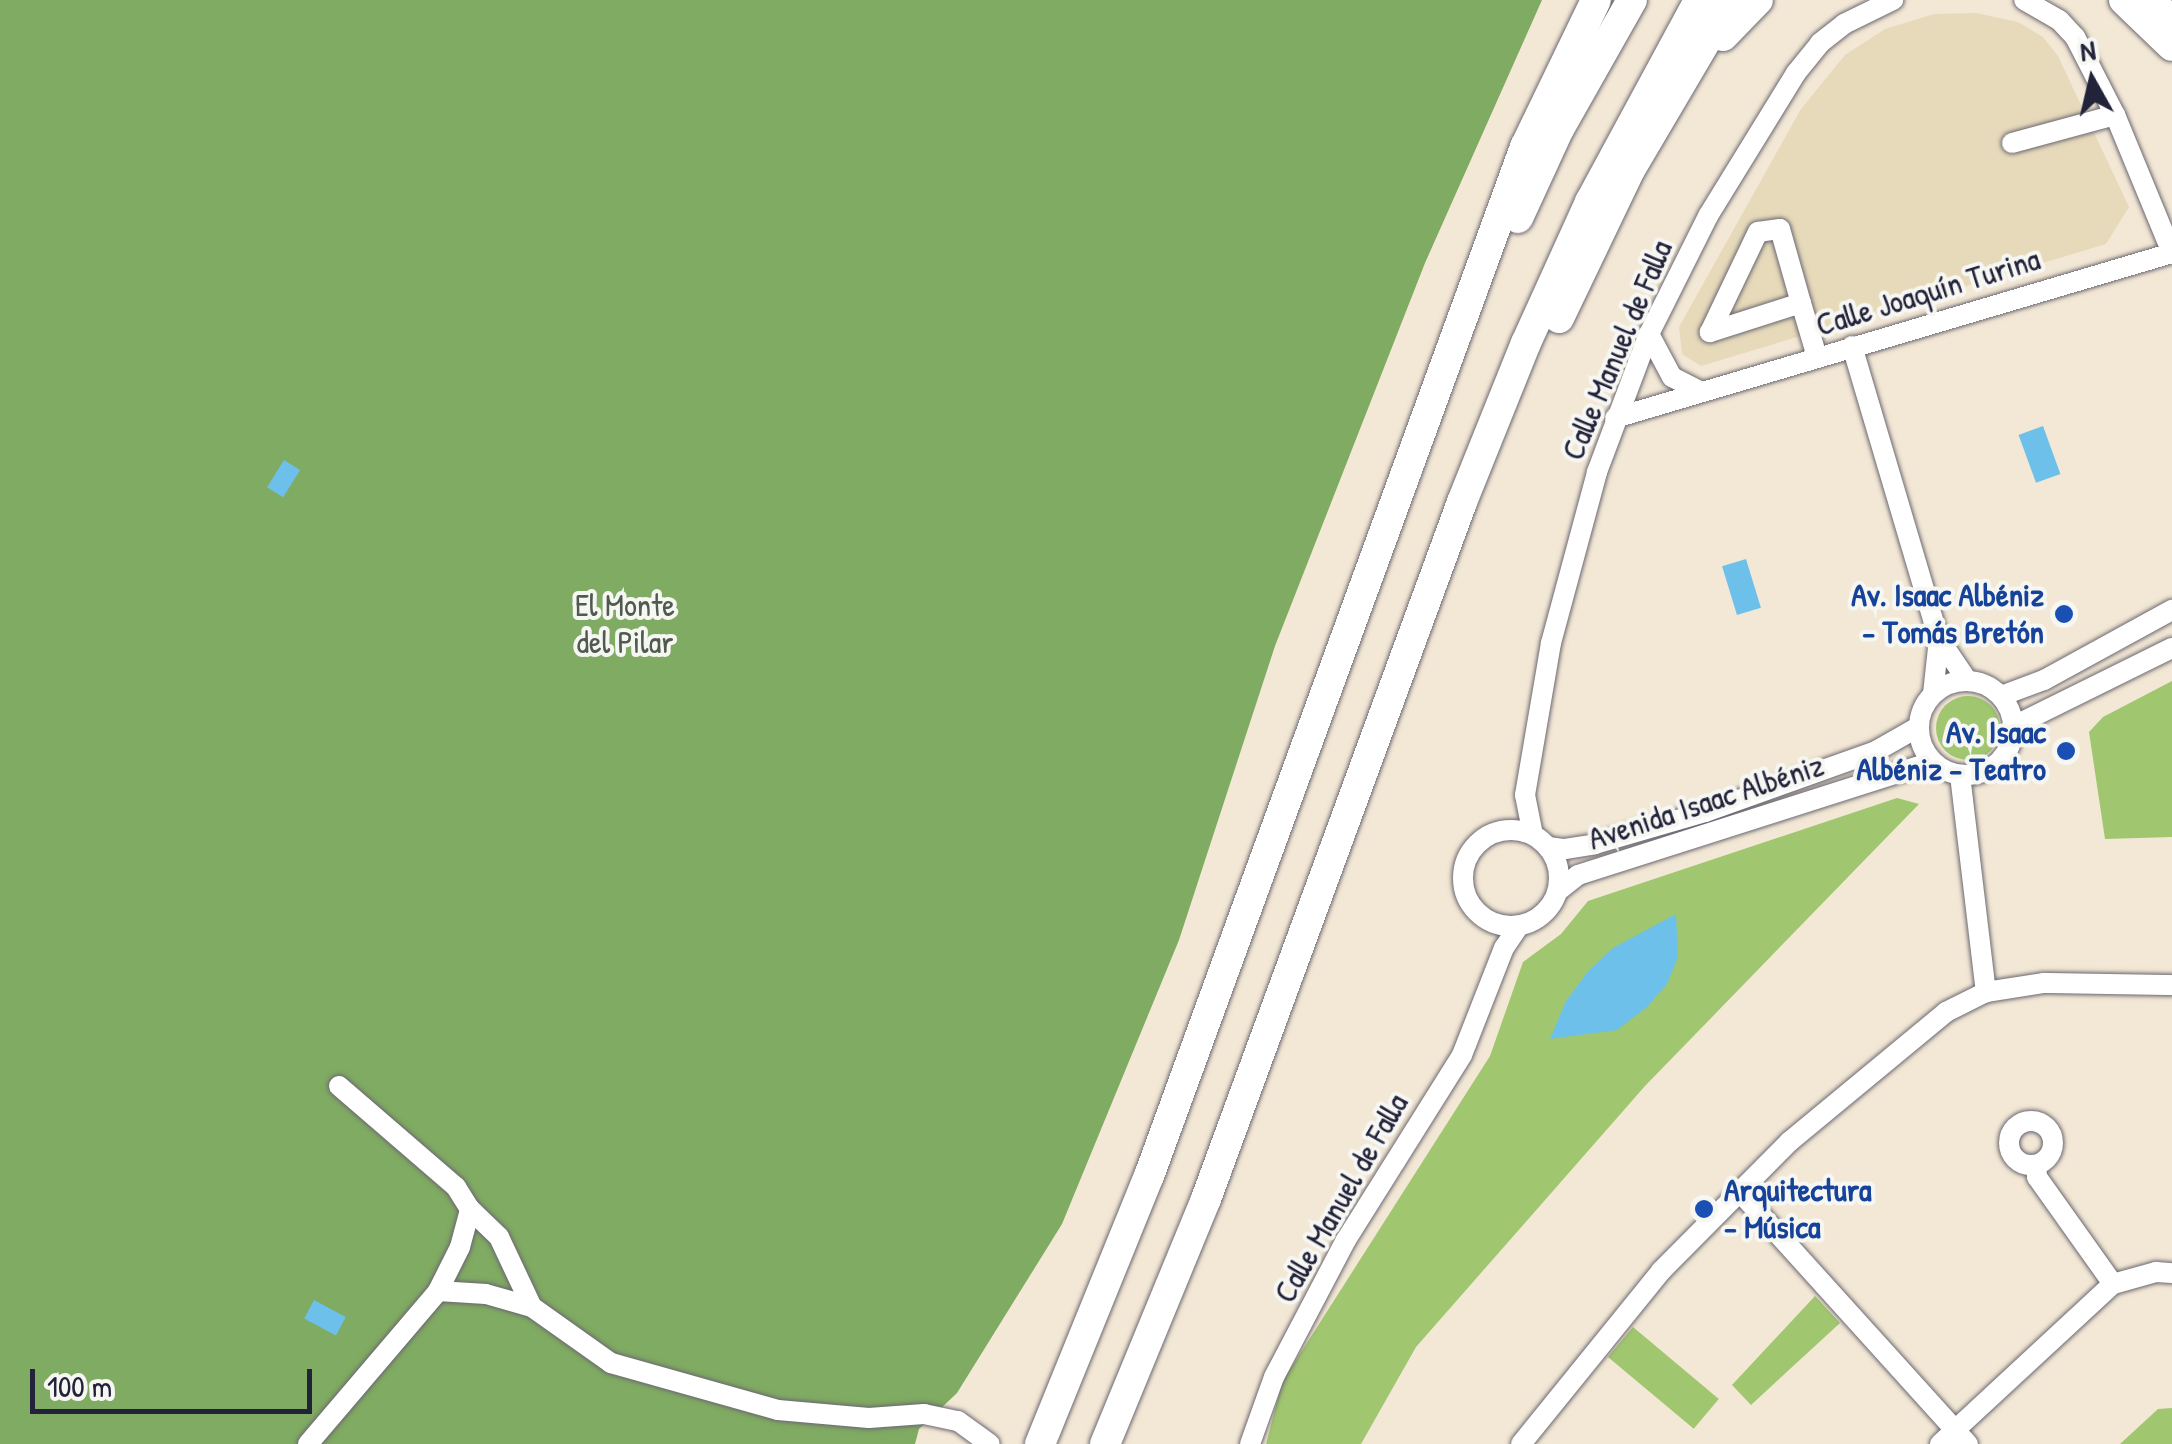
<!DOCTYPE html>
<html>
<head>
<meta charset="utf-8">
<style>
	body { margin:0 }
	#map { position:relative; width:2172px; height:1444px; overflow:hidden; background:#f3e8d5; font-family:"Patrick Hand",sans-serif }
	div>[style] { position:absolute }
	.built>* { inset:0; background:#e6daba }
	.green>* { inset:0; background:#a1c670; transform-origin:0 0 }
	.round { border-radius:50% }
	.forest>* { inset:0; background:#80ab62 }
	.water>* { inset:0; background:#6dc0e9; transform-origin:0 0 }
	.roads { filter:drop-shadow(0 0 2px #6b6771) drop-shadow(0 0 2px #6b6771) }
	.minor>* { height:20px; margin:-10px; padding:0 10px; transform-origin:10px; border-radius:10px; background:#fff }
	.minor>.ring { margin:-10px; padding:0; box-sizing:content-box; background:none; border:20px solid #fff; border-radius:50% }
	.major>* { height:25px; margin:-12.5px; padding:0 12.5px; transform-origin:12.5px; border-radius:12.5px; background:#fff }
	.highway>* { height:30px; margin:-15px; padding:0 15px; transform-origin:15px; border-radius:15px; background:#fff }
	.dots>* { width:28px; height:28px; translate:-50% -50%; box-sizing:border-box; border:5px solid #f6f6f2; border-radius:50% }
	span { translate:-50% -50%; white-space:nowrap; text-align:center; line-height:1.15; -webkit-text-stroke:8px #f6f6f2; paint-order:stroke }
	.street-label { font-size:32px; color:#22223b }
	.transit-label { font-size:32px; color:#164399; font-weight:700 }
	.right { translate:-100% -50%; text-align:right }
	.left { translate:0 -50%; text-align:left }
	.park-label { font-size:32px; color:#4e5b4e }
	.north { position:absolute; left:2042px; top:30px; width:100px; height:100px; -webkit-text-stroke:8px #f6f6f2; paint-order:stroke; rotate:352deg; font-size:28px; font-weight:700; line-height:40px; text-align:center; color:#22223b }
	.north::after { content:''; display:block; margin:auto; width:35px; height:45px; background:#22223b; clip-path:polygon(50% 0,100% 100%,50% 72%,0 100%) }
	.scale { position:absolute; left:30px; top:1369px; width:282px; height:45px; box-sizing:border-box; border:5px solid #22223b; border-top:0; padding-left:12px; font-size:30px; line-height:35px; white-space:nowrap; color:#22223b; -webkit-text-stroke:8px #f6f6f2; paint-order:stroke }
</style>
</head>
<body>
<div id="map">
	<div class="built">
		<i style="clip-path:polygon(1976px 13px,2018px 22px,2043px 37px,2058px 56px,2129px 207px,2106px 244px,1701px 366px,1682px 354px,1679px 327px,1801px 109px,1845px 55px,1885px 29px,1934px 14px)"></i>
	</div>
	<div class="green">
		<i style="clip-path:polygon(2172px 681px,2172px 837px,2105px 839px,2089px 732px,2103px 717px)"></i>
		<i class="round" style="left:1936px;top:696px;width:64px;height:64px"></i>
		<i style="clip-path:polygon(1897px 798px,1919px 804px,1645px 1086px,1416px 1347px,1361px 1444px,1266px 1444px,1282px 1382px,1490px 1056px,1523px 962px,1561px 934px,1588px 901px)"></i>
		<i style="clip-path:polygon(1815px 1296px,1840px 1323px,1751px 1405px,1732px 1385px)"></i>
		<i style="left:1633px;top:1327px;width:112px;height:39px;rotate:40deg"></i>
		<i style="clip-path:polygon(2172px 1408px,2172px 1444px,2120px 1444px,2158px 1409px)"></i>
	</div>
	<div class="forest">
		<i style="clip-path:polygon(0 0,1542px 0,1425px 263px,1275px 646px,1179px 940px,1062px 1224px,957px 1393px,919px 1429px,915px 1444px,0 1444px)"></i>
	</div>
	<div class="water">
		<i style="left:2043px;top:426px;width:51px;height:26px;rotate:70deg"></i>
		<i style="left:284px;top:460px;width:19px;height:32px;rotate:32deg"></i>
		<i style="left:1746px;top:559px;width:51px;height:25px;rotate:73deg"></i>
		<i style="clip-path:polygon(1676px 914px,1678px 957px,1667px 984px,1647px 1007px,1617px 1030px,1550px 1039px,1566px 1001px,1589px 970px,1613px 948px)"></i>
		<i style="left:314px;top:1300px;width:36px;height:21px;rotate:28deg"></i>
	</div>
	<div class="roads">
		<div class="minor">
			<i style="left:2012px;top:143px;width:107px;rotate:-15.2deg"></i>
			<i style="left:1801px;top:303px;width:96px;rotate:162.3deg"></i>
			<i style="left:1710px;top:332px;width:111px;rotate:-64.4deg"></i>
			<i style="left:1758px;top:232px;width:22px;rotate:-8deg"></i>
			<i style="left:1780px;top:229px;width:77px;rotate:74.2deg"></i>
			<i style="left:1801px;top:303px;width:56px;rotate:73.5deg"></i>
			<i style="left:1649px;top:334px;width:49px;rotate:61.9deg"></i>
			<i style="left:1672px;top:377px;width:33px;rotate:27deg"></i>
			<i style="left:1852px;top:346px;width:306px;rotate:73.5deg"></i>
			<i style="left:1939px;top:639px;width:50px;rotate:55.7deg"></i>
			<i style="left:1615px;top:418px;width:581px;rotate:-16.5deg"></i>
			<i style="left:2172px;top:253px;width:149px;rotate:-112.4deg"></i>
			<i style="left:2115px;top:115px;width:88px;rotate:-117.1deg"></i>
			<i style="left:2075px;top:37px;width:23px;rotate:-133deg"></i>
			<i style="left:2059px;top:20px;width:40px;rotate:-150.3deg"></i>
			<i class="ring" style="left:1919px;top:681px;width:74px;height:74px"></i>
			<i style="left:1933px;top:694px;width:55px;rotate:-83.8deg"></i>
			<i style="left:2001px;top:696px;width:46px;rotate:-20.4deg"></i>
			<i style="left:2044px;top:680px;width:146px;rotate:-28.7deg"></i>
			<i style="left:2014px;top:726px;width:176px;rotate:-26.3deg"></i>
			<i style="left:1960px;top:775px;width:219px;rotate:83.2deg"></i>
			<i class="ring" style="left:1463px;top:830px;width:76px;height:76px"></i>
			<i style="left:1533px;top:835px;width:41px;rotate:-101.3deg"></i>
			<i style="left:1525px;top:795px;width:154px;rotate:-80.3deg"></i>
			<i style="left:1551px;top:643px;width:177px;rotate:-74.9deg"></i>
			<i style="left:1597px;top:472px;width:147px;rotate:-69.4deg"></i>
			<i style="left:1649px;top:334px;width:132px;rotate:-63.4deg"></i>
			<i style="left:1708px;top:216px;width:168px;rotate:-58.4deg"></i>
			<i style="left:1796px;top:73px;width:38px;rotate:-51deg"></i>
			<i style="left:1820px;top:43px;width:31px;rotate:-38deg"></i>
			<i style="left:1844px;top:24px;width:55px;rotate:-26.1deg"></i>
			<i style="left:1548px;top:847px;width:17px;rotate:7deg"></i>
			<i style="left:1565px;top:849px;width:30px;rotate:-9deg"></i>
			<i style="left:1595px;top:844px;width:115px;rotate:-16.2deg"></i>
			<i style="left:1705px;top:812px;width:182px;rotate:-19.6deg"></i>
			<i style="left:1876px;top:751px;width:48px;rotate:-29.7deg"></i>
			<i style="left:1559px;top:890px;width:24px;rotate:-38deg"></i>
			<i style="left:1578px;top:875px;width:372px;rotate:-17.7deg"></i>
			<i style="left:339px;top:1086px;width:155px;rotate:40.8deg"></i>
			<i style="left:456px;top:1187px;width:26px;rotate:58deg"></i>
			<i style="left:470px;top:1209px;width:40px;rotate:44deg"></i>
			<i style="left:499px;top:1237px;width:77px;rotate:64.8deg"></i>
			<i style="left:532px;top:1307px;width:97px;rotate:35.3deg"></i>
			<i style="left:611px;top:1363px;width:173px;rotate:15.7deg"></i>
			<i style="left:778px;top:1410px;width:91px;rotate:5deg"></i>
			<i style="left:869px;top:1418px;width:55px;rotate:-4.2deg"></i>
			<i style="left:924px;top:1414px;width:35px;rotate:12deg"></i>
			<i style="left:958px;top:1421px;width:39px;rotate:36deg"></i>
			<i class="ring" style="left:2009px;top:1121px;width:24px;height:24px"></i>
			<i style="left:2036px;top:1165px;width:12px;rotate:85deg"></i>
			<i style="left:2037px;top:1177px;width:131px;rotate:54.6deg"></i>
			<i style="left:1740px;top:1192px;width:340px;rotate:47.9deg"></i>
			<i style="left:438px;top:1291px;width:48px;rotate:3.6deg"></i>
			<i style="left:486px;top:1294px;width:48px;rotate:15.8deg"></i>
			<i style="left:308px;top:1444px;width:201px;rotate:-49.6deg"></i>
			<i style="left:438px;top:1291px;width:49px;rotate:-63.4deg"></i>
			<i style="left:460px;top:1247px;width:39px;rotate:-75deg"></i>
			<i style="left:1250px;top:1444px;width:71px;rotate:-70.3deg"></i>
			<i style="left:1274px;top:1377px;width:155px;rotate:-62.3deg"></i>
			<i style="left:1346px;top:1240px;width:218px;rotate:-57.9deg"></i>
			<i style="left:1462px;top:1055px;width:115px;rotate:-68.6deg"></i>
			<i style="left:1504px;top:948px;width:27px;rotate:-56deg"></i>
			<i style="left:1521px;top:1444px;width:223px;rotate:-51deg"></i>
			<i style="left:1661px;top:1271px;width:182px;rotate:-45.2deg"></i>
			<i style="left:1789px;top:1142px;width:204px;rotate:-39.6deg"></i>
			<i style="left:1946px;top:1012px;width:45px;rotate:-26.6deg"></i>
			<i style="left:1986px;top:992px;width:59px;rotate:-8.8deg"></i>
			<i style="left:2044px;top:983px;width:128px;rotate:0.9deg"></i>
			<i style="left:1940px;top:1444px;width:236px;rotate:-42.8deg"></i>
			<i style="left:2113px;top:1284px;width:45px;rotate:-15.6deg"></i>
			<i style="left:2156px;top:1272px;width:16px;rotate:4deg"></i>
		</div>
		<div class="major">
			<i style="left:2155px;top:0;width:28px;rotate:52deg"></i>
		</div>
		<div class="highway">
			<i style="left:2124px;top:0;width:66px;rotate:43.8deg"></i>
			<i style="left:1723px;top:36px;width:50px;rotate:-45.8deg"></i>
			<i style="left:1518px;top:218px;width:98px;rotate:-65.3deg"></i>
			<i style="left:1559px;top:129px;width:148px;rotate:-60.5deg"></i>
			<i style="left:1559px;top:318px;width:164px;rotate:-64.4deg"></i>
			<i style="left:1630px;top:170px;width:197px;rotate:-59.5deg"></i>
			<i style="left:1040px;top:1444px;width:289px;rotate:-67.9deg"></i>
			<i style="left:1149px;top:1176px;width:1096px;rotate:-69.93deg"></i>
			<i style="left:1525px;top:147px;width:163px;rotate:-64.2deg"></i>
			<i style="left:1105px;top:1444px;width:265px;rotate:-67.6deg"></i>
			<i style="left:1206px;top:1199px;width:743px;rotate:-69.83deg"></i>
			<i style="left:1462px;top:502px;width:171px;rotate:-68.1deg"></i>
			<i style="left:1526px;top:343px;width:155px;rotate:-65.6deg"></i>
			<i style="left:1590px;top:202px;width:230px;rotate:-61.6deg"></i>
		</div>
	</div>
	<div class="dots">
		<i style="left:2064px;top:614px;background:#1a4fb4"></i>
		<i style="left:2066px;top:751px;background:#1a4fb4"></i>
		<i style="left:1704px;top:1209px;background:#1a4fb4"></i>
	</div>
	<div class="street-label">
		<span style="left:1928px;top:292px;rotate:-17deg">Calle Joaquín Turina</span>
		<span style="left:1617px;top:350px;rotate:-67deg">Calle Manuel de Falla</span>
		<span style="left:1706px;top:802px;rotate:-18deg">Avenida Isaac Albéniz</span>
		<span style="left:1341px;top:1198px;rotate:-60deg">Calle Manuel de Falla</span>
	</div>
	<div class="transit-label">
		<span class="right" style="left:2044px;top:614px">Av. Isaac Albéniz<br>- Tomás Bretón</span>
		<span class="right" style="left:2046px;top:751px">Av. Isaac<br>Albéniz - Teatro</span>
		<span class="left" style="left:1724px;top:1209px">Arquitectura<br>- Música</span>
	</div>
	<div class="park-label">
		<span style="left:625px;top:624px">El Monte<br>del Pilar</span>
	</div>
	<div class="north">N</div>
	<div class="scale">100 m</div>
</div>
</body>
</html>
